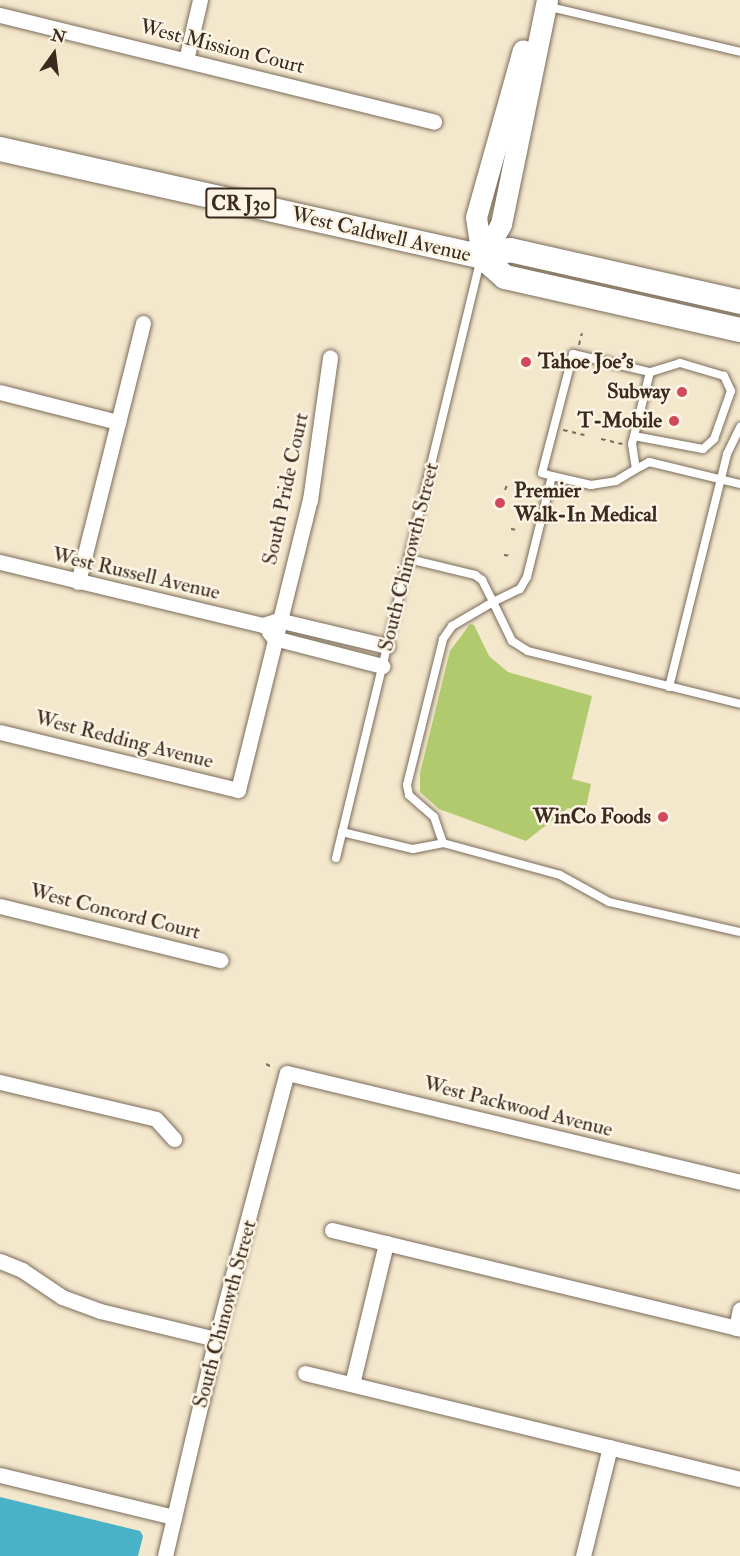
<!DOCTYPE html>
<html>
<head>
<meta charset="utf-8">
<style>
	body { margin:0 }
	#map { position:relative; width:740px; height:1556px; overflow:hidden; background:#f3e7cc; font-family:"IM FELL Double Pica",serif }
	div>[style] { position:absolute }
	.green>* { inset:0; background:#b2ca6e }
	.water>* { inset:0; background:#49b1c8 }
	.path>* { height:2px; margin-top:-1px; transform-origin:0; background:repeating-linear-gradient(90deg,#7b6c5b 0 4.5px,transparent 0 9px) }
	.roads { filter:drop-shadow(0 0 2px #7b6c5b) drop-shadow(0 0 2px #7b6c5b) }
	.lane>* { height:8px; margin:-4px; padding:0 4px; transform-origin:4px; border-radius:4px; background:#fff }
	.street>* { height:15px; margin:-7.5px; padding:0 7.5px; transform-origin:7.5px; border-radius:7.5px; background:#fff }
	.secondary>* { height:21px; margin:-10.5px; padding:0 10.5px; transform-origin:10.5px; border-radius:10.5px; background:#fff }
	.primary>* { height:24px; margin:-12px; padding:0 12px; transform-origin:12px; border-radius:12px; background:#fff }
	.dots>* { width:16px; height:16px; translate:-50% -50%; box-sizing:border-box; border:3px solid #fcf5e5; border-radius:50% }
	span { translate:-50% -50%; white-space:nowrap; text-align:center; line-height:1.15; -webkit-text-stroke:5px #fcf5e5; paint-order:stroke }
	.shield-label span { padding:2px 4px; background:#fcf5e5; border:2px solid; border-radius:4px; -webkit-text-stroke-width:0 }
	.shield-label { font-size:20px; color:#3b2a1e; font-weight:700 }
	.street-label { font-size:21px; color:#3b2a1e }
	.poi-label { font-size:21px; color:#3b2a1e; font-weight:700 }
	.left { translate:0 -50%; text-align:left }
	.right { translate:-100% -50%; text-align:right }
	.north { position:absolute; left:24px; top:24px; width:60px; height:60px; -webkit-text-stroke:4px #fcf5e5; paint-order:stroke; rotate:14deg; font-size:16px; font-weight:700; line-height:24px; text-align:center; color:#3b2a1e }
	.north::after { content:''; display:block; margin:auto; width:21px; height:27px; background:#3b2a1e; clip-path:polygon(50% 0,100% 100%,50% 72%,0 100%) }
</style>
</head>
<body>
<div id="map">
	<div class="green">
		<i style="clip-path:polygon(470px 624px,474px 625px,489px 656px,508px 672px,592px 696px,572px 779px,591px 784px,585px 812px,568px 808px,526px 841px,439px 809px,420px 792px,420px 773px,450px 651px)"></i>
	</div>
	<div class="water">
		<i style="clip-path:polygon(0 1497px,140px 1531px,143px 1536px,138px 1556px,0 1556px)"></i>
	</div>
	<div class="path">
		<i style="left:579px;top:345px;width:12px;rotate:-76deg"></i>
		<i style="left:563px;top:430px;width:22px;rotate:13deg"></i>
		<i style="left:601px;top:439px;width:22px;rotate:13deg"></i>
		<i style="left:505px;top:490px;width:5px;rotate:-68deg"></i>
		<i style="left:516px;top:505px;width:7px;rotate:8deg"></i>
		<i style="left:511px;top:529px;width:6px;rotate:9deg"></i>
		<i style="left:504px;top:555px;width:7px;rotate:8deg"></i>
		<i style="left:266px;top:1064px;width:9px;rotate:27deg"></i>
	</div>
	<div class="roads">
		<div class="lane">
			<i style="left:546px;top:6px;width:199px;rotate:13.3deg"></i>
			<i style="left:634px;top:436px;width:70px;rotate:10.7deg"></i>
			<i style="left:703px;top:449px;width:15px;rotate:-42deg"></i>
			<i style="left:714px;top:439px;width:51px;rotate:-70.5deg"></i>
			<i style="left:731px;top:391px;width:17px;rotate:-115deg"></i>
			<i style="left:724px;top:376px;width:46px;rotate:-163.5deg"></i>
			<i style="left:680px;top:363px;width:31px;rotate:163deg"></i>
			<i style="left:552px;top:476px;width:40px;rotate:13deg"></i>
			<i style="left:591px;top:485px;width:25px;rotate:-9deg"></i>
			<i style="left:616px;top:481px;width:23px;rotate:-31deg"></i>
			<i style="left:409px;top:559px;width:68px;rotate:13.6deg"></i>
			<i style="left:475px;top:575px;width:9px;rotate:36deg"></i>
			<i style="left:482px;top:580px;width:25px;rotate:63deg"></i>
			<i style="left:493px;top:602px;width:30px;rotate:-26deg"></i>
			<i style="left:520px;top:589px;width:14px;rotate:-60deg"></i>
			<i style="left:527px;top:577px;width:104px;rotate:-76.1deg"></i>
			<i style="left:552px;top:476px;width:10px;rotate:-163deg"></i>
			<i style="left:542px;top:473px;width:123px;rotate:-75.4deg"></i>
			<i style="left:573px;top:354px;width:79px;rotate:13.2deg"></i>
			<i style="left:650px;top:372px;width:74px;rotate:104deg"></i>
			<i style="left:632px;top:444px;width:25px;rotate:81deg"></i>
			<i style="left:636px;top:469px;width:15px;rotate:-28deg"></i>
			<i style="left:649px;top:462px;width:94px;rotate:13.6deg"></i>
			<i style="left:669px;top:687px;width:240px;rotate:-76deg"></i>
			<i style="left:727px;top:454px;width:30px;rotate:-64deg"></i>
			<i style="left:342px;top:832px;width:73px;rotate:13.5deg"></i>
			<i style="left:413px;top:849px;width:31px;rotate:-11deg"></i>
			<i style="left:443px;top:843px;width:121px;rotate:15.3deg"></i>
			<i style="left:560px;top:875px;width:56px;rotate:28.9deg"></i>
			<i style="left:609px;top:902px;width:134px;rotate:12.9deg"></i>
			<i style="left:443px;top:843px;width:28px;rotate:-109deg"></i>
			<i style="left:434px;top:817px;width:33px;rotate:-139deg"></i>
			<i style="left:409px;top:795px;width:10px;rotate:-101deg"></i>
			<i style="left:407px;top:785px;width:150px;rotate:-76.1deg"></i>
			<i style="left:443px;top:639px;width:16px;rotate:-55deg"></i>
			<i style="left:452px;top:626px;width:48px;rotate:-30.3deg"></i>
			<i style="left:493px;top:602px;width:43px;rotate:64deg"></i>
			<i style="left:512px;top:641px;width:19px;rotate:32deg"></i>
			<i style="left:528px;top:651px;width:219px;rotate:14deg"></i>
			<i style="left:336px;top:858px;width:613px;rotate:-76.42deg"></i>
		</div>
		<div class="street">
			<i style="left:0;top:15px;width:447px;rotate:13.8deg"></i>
			<i style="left:186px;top:60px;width:62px;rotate:-76.9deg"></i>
			<i style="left:0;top:392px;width:122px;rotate:14.3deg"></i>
			<i style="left:0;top:562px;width:270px;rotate:13.5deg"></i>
			<i style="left:263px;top:625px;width:16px;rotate:-18deg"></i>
			<i style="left:278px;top:620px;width:112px;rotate:13.4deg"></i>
			<i style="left:78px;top:582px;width:267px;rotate:-75.9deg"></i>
			<i style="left:269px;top:632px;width:8px;rotate:50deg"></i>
			<i style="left:274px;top:638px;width:112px;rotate:14.5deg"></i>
			<i style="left:0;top:732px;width:245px;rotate:13.7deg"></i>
			<i style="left:238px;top:790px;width:299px;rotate:-76.1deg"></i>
			<i style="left:310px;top:500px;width:144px;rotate:-82deg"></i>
			<i style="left:0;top:906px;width:227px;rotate:13.8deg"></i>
			<i style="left:0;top:1082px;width:160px;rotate:13.3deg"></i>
			<i style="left:156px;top:1119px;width:27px;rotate:48deg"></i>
			<i style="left:332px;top:1230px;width:420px;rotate:13.6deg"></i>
			<i style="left:0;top:1261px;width:24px;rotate:22deg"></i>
			<i style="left:22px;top:1270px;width:48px;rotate:34deg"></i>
			<i style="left:62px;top:1297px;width:40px;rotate:20.2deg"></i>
			<i style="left:100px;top:1311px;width:119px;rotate:13.6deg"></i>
			<i style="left:736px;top:1328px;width:19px;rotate:-78deg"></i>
			<i style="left:305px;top:1373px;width:448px;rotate:13.7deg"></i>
			<i style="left:352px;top:1384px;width:145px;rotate:-76.4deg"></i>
			<i style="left:0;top:1475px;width:179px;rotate:13.6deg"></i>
			<i style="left:165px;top:1556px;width:223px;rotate:-76.8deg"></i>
			<i style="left:216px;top:1339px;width:275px;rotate:-75.1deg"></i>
			<i style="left:287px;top:1073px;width:466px;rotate:13.5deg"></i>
			<i style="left:583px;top:1556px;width:112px;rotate:-76.1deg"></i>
		</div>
		<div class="secondary">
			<i style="left:482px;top:257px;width:38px;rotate:-60deg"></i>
			<i style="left:501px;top:224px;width:229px;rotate:-78.4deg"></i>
			<i style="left:482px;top:257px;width:40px;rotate:-98.5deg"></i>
			<i style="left:476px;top:217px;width:173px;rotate:-74.3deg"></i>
		</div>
		<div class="primary">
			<i style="left:0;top:149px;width:494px;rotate:12.6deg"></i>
			<i style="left:482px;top:257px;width:29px;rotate:-14deg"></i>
			<i style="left:510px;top:250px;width:236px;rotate:12.7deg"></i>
			<i style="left:482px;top:257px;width:30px;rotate:41deg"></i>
			<i style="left:505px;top:277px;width:241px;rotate:12.7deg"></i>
		</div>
	</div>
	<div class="dots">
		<i style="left:526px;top:362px;background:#d1495b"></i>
		<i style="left:682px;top:392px;background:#d1495b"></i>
		<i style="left:674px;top:421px;background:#d1495b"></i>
		<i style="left:500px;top:503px;background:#d1495b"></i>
		<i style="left:663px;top:817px;background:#d1495b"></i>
	</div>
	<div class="shield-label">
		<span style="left:241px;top:203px">CR J30</span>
	</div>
	<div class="street-label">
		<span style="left:222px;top:47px;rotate:14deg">West Mission Court</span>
		<span style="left:381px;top:235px;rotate:13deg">West Caldwell Avenue</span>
		<span style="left:286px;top:489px;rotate:-78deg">South Pride Court</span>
		<span style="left:409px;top:557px;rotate:-76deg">South Chinowth Street</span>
		<span style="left:136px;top:574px;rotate:13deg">West Russell Avenue</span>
		<span style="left:124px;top:740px;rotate:14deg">West Redding Avenue</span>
		<span style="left:115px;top:912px;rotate:14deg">West Concord Court</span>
		<span style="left:518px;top:1107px;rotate:14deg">West Packwood Avenue</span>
		<span style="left:225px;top:1314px;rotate:-75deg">South Chinowth Street</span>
	</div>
	<div class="poi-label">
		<span class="left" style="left:538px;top:362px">Tahoe Joe's</span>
		<span class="right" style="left:670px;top:392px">Subway</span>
		<span class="right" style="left:662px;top:421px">T-Mobile</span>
		<span class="left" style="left:514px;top:503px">Premier<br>Walk-In Medical</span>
		<span class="right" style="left:651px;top:817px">WinCo Foods</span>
	</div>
	<div class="north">N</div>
</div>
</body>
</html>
